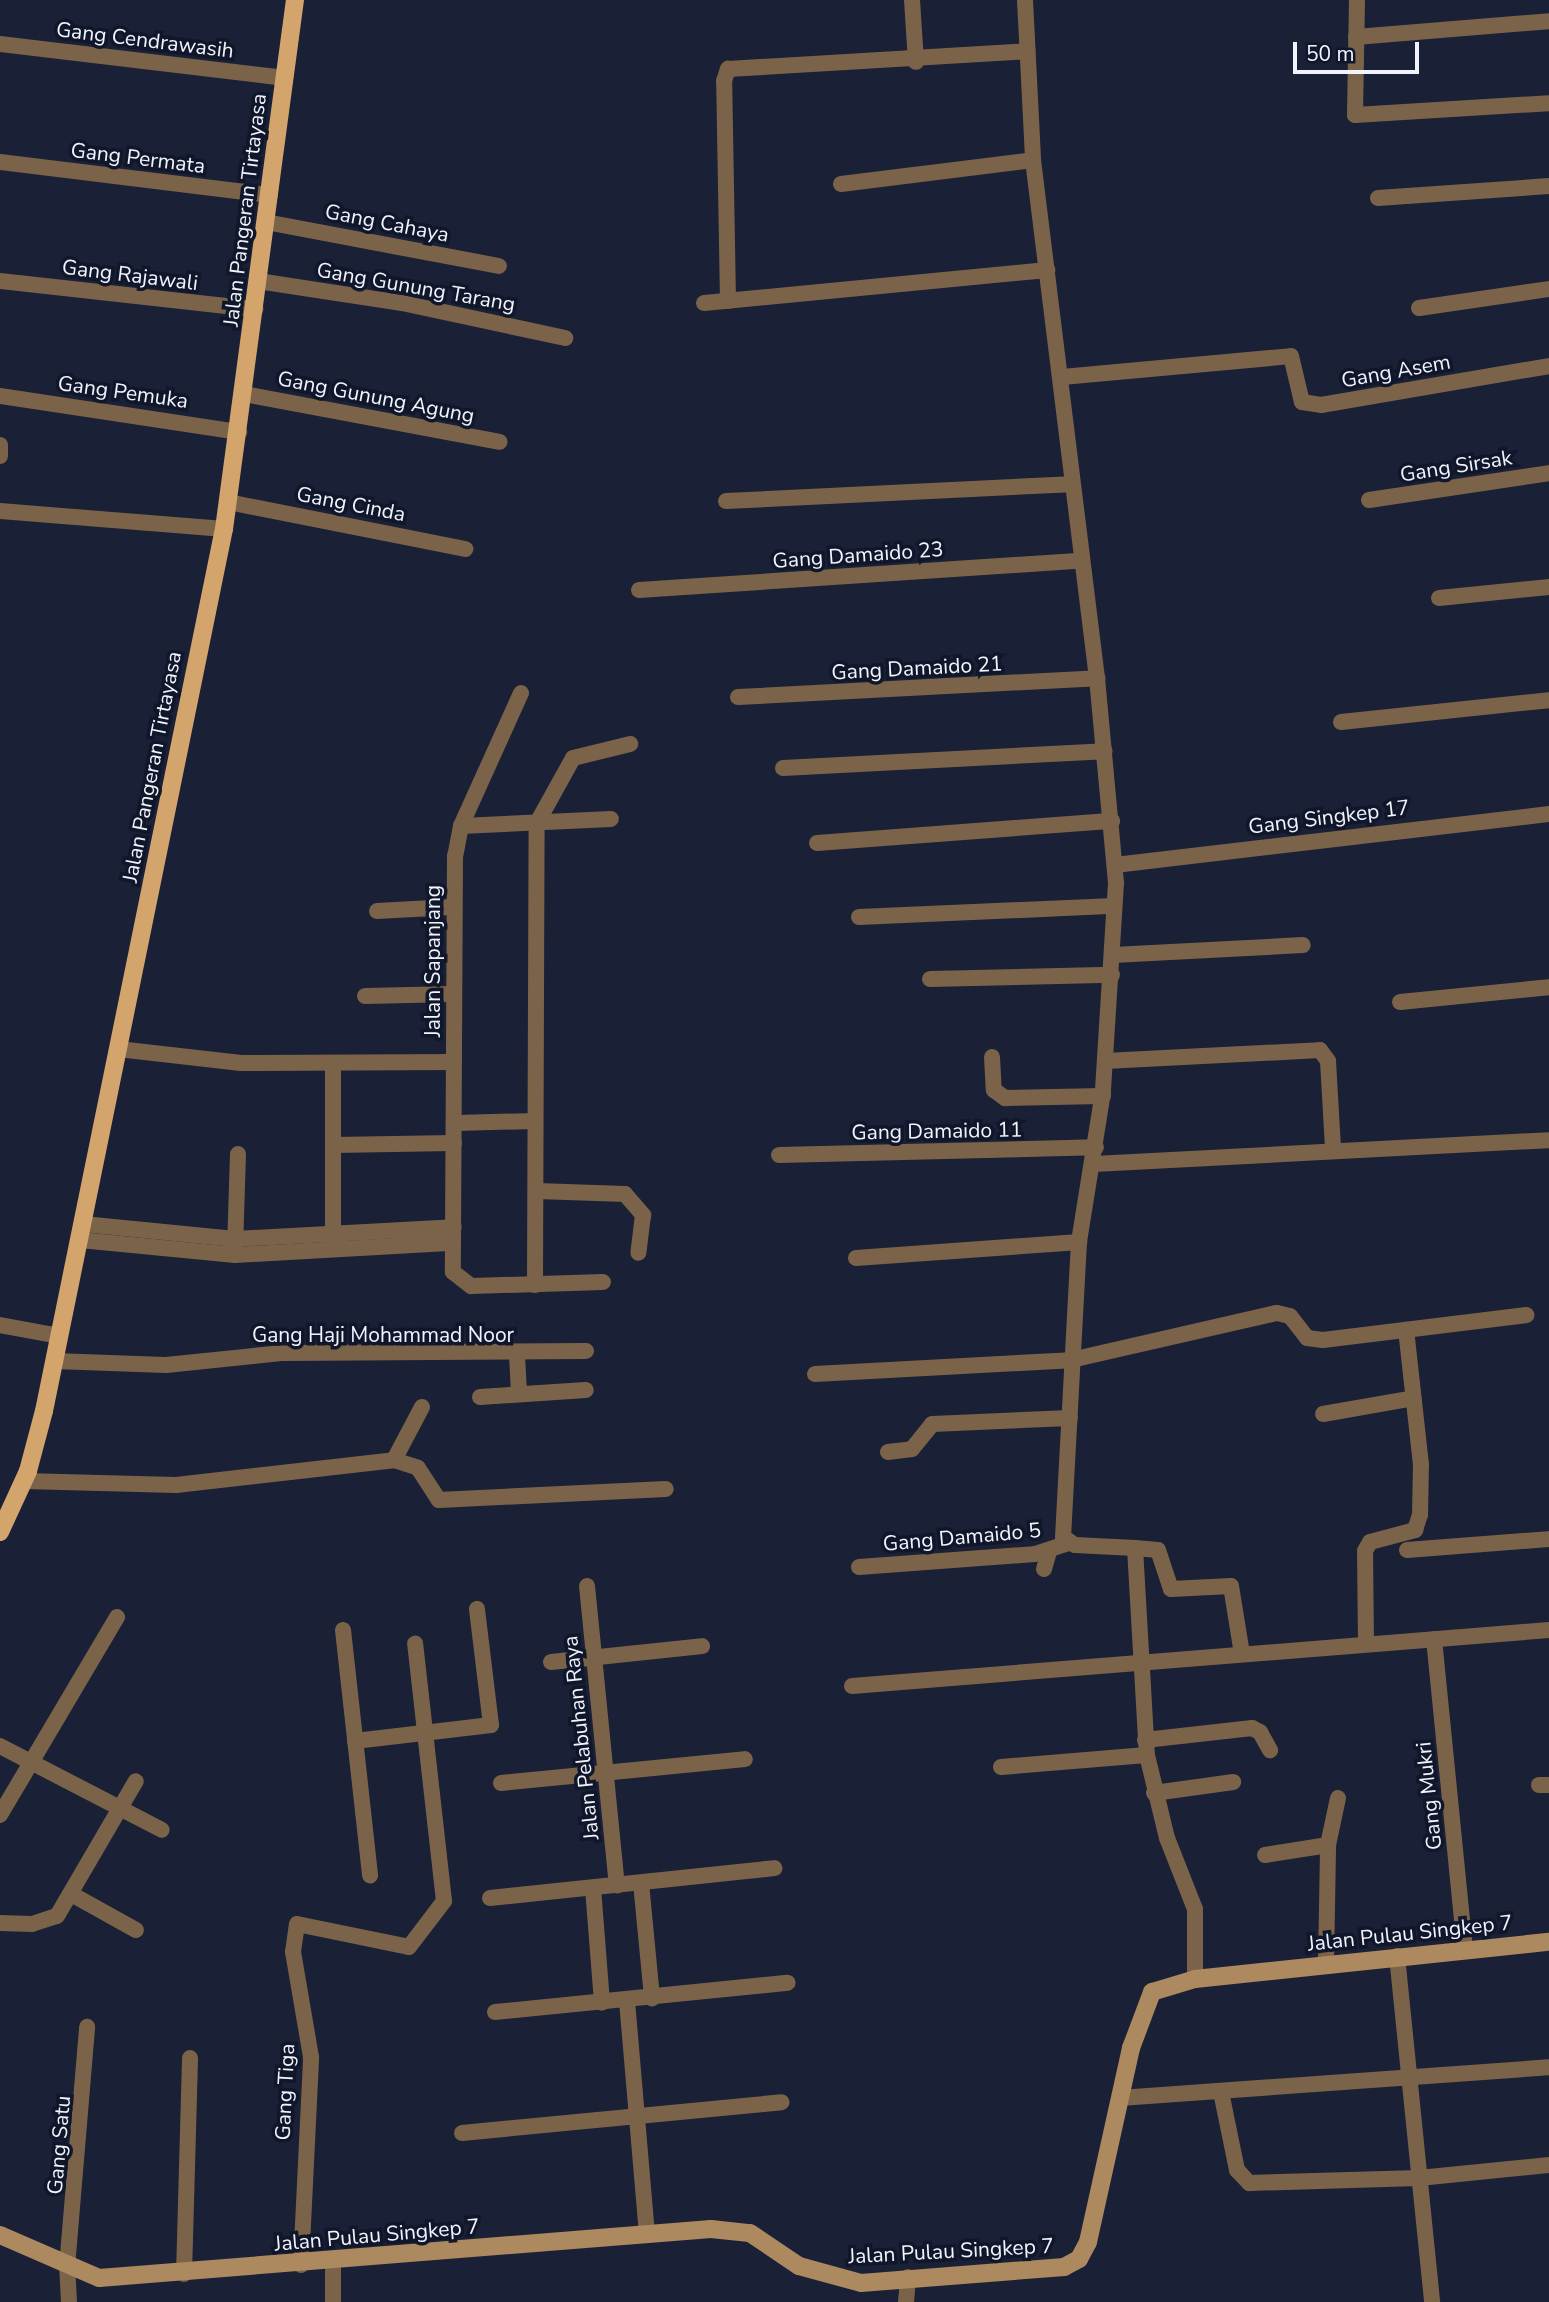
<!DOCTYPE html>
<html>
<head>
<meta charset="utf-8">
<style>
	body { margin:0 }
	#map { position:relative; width:1549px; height:2302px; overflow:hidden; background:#1a2036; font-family:"Nunito Sans",sans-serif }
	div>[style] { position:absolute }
	.street>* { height:16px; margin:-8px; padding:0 8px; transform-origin:8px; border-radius:8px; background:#7a6349 }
	.secondary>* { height:18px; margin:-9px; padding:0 9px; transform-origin:9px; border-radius:9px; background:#ac895e }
	.primary>* { height:18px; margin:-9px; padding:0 9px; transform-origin:9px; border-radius:9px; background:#d3a56d }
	span { translate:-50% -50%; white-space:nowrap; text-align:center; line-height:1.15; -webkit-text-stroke:7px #11172b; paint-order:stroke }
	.street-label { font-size:21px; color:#f1f4fd }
	.scale { position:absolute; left:1293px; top:42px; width:126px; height:32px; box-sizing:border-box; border:4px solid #f1f4fd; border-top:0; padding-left:9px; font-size:21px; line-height:24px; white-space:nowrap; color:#f1f4fd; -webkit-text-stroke:5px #11172b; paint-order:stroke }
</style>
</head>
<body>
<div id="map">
	<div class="street">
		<i style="left:912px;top:0;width:62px;rotate:86.3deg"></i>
		<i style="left:1025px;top:0;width:160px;rotate:87.1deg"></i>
		<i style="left:1033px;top:160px;width:522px;rotate:82.96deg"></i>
		<i style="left:1097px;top:678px;width:206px;rotate:84.7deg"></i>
		<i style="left:1116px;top:883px;width:209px;rotate:93.6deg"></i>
		<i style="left:1103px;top:1092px;width:152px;rotate:99.1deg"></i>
		<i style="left:1079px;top:1242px;width:295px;rotate:93.1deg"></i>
		<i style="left:1063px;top:1537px;width:14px;rotate:34deg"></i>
		<i style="left:1075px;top:1545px;width:60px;rotate:2.9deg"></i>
		<i style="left:1135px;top:1548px;width:207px;rotate:86.7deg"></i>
		<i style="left:1147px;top:1755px;width:85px;rotate:76.5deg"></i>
		<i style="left:1167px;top:1838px;width:76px;rotate:68.5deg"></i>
		<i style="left:1195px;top:1909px;width:70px;rotate:90deg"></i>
		<i style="left:1357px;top:0;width:115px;rotate:91deg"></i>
		<i style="left:1355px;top:115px;width:194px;rotate:-3.5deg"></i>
		<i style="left:1356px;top:37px;width:194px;rotate:-4.7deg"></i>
		<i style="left:0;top:44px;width:287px;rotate:6.8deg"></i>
		<i style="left:0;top:162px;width:272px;rotate:7deg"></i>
		<i style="left:841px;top:184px;width:193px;rotate:-7.1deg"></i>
		<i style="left:1378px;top:198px;width:171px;rotate:-4deg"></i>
		<i style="left:266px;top:222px;width:237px;rotate:10.7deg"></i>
		<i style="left:0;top:281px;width:257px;rotate:6.3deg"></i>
		<i style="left:258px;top:281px;width:146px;rotate:8.7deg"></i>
		<i style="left:402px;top:303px;width:167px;rotate:12.1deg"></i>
		<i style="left:728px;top:301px;width:220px;rotate:-91deg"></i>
		<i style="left:724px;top:81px;width:13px;rotate:-72deg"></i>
		<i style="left:728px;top:69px;width:300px;rotate:-3.4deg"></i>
		<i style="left:704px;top:303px;width:345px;rotate:-5.5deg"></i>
		<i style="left:1419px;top:308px;width:131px;rotate:-8.3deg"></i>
		<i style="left:1062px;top:377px;width:230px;rotate:-5.2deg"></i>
		<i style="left:1291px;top:356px;width:47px;rotate:76.6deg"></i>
		<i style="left:1302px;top:402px;width:19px;rotate:9deg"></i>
		<i style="left:1321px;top:405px;width:231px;rotate:-9.7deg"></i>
		<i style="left:244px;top:394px;width:260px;rotate:10.6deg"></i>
		<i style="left:0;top:396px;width:242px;rotate:8.6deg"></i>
		<i style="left:0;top:445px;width:11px;rotate:90deg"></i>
		<i style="left:1369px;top:500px;width:182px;rotate:-8.5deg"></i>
		<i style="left:726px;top:501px;width:345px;rotate:-2.8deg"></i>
		<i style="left:228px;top:502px;width:242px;rotate:11.2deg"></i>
		<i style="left:0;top:511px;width:225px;rotate:4.6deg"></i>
		<i style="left:639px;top:590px;width:443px;rotate:-3.8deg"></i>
		<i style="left:1439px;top:598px;width:111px;rotate:-5.7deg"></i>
		<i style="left:521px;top:693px;width:146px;rotate:114.3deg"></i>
		<i style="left:461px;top:826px;width:31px;rotate:101deg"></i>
		<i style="left:455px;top:856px;width:416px;rotate:90.3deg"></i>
		<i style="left:453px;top:1272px;width:23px;rotate:38deg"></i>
		<i style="left:471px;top:1286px;width:132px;rotate:-1.7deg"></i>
		<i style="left:738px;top:697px;width:360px;rotate:-3deg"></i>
		<i style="left:1341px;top:722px;width:209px;rotate:-6deg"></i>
		<i style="left:783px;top:768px;width:322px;rotate:-3deg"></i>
		<i style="left:461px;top:826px;width:150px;rotate:-2.7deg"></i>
		<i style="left:817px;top:843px;width:296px;rotate:-4.3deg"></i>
		<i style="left:1115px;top:865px;width:437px;rotate:-6.7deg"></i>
		<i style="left:377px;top:911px;width:74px;rotate:-3.1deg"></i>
		<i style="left:859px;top:917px;width:255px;rotate:-2.5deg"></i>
		<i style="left:1113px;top:955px;width:190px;rotate:-3deg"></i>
		<i style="left:930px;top:979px;width:182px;rotate:-1.3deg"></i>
		<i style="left:365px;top:996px;width:89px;rotate:-1.3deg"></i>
		<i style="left:1400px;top:1002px;width:150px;rotate:-5.7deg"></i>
		<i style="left:118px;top:1049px;width:124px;rotate:6.5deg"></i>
		<i style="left:241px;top:1063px;width:213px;rotate:-0.3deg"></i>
		<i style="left:992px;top:1057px;width:33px;rotate:87deg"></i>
		<i style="left:994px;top:1090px;width:14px;rotate:36deg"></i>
		<i style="left:1005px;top:1098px;width:98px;rotate:-1.2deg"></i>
		<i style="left:1105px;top:1061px;width:215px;rotate:-2.9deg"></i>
		<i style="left:1320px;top:1050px;width:14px;rotate:54deg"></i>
		<i style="left:1328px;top:1061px;width:87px;rotate:86.7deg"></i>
		<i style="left:456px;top:1123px;width:79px;rotate:-1.5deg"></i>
		<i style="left:333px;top:1145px;width:121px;rotate:-0.9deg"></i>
		<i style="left:779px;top:1155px;width:317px;rotate:-1.4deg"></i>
		<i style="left:1094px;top:1164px;width:456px;rotate:-3deg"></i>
		<i style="left:537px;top:1191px;width:88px;rotate:2deg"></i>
		<i style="left:625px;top:1194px;width:28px;rotate:49deg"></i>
		<i style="left:643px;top:1215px;width:38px;rotate:97deg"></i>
		<i style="left:83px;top:1224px;width:153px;rotate:5.6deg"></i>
		<i style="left:235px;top:1239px;width:219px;rotate:-3.1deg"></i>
		<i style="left:80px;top:1240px;width:156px;rotate:5.5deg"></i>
		<i style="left:235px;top:1255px;width:218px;rotate:-3.2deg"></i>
		<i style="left:333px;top:1242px;width:179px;rotate:-90deg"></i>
		<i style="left:235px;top:1249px;width:95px;rotate:-88.2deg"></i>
		<i style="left:856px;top:1258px;width:224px;rotate:-4.1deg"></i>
		<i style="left:535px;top:1285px;width:462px;rotate:-89.8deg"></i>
		<i style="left:537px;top:823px;width:74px;rotate:-61deg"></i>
		<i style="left:573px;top:758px;width:59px;rotate:-13.8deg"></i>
		<i style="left:0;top:1325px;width:61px;rotate:10.4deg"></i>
		<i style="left:517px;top:1355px;width:38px;rotate:87deg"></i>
		<i style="left:54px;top:1361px;width:112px;rotate:2deg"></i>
		<i style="left:166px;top:1365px;width:118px;rotate:-5.9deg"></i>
		<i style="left:283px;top:1353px;width:303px;rotate:-0.4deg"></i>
		<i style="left:815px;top:1374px;width:256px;rotate:-3.1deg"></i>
		<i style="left:1071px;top:1360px;width:211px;rotate:-12.9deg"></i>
		<i style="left:1277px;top:1313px;width:13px;rotate:13deg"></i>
		<i style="left:1290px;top:1316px;width:28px;rotate:52deg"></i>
		<i style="left:1307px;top:1338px;width:16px;rotate:7deg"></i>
		<i style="left:1323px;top:1340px;width:205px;rotate:-7deg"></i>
		<i style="left:480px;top:1397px;width:106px;rotate:-3.8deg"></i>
		<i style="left:1323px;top:1414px;width:92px;rotate:-10deg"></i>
		<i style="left:888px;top:1452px;width:24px;rotate:-7deg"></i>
		<i style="left:912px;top:1449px;width:32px;rotate:-51deg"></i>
		<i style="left:932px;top:1424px;width:138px;rotate:-2.5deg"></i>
		<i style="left:394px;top:1460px;width:60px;rotate:-62.2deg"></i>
		<i style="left:23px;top:1481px;width:153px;rotate:1.5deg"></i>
		<i style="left:176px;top:1485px;width:219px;rotate:-6.5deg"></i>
		<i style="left:394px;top:1460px;width:25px;rotate:18deg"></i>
		<i style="left:418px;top:1468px;width:38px;rotate:57deg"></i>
		<i style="left:439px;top:1500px;width:227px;rotate:-2.8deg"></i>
		<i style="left:1135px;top:1548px;width:23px;rotate:5deg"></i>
		<i style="left:1158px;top:1550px;width:41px;rotate:71.6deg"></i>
		<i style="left:1171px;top:1589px;width:60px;rotate:-2.9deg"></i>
		<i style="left:1231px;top:1586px;width:69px;rotate:80.8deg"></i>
		<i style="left:1407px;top:1550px;width:142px;rotate:-4.4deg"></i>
		<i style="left:859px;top:1567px;width:176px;rotate:-4.2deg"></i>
		<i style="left:1035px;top:1554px;width:35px;rotate:-18deg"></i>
		<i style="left:1044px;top:1569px;width:18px;rotate:-74deg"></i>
		<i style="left:587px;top:1586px;width:301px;rotate:84.3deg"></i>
		<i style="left:343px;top:1630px;width:247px;rotate:83.7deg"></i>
		<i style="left:1434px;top:1639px;width:311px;rotate:84.3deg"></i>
		<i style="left:1366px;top:1644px;width:93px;rotate:-90.6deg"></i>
		<i style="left:1365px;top:1551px;width:10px;rotate:-61deg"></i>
		<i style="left:1370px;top:1542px;width:47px;rotate:-14.9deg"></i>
		<i style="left:1415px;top:1530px;width:16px;rotate:-72deg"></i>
		<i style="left:1420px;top:1515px;width:50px;rotate:-88.9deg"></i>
		<i style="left:1421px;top:1465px;width:136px;rotate:-96.3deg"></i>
		<i style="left:551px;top:1662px;width:152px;rotate:-6deg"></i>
		<i style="left:852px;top:1686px;width:699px;rotate:-4.59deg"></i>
		<i style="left:1145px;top:1740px;width:108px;rotate:-6.4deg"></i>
		<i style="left:1252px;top:1728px;width:9px;rotate:27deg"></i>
		<i style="left:1260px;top:1732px;width:21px;rotate:61deg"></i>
		<i style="left:355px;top:1741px;width:137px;rotate:-6.7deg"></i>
		<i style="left:491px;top:1725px;width:117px;rotate:-96.9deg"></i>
		<i style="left:0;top:1746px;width:182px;rotate:27.4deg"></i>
		<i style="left:1001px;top:1767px;width:146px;rotate:-4.7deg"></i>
		<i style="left:501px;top:1783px;width:245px;rotate:-5.6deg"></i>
		<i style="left:1539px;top:1785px;width:10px"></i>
		<i style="left:1154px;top:1793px;width:80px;rotate:-7.9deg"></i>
		<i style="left:0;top:1815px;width:230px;rotate:-59.4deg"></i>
		<i style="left:1265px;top:1855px;width:64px;rotate:-9deg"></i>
		<i style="left:641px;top:1883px;width:116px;rotate:84.5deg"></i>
		<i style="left:593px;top:1888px;width:115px;rotate:85.5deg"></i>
		<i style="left:73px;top:1895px;width:72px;rotate:29.1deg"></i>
		<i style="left:490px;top:1898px;width:286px;rotate:-6deg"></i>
		<i style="left:0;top:1923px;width:32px;rotate:2deg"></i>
		<i style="left:32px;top:1924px;width:26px;rotate:-18deg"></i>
		<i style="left:57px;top:1916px;width:156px;rotate:-59.7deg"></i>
		<i style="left:1397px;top:1956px;width:348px;rotate:84.2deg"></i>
		<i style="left:1326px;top:1964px;width:119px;rotate:-89deg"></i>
		<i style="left:1328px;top:1845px;width:48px;rotate:-78deg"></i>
		<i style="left:627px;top:2001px;width:235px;rotate:85.1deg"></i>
		<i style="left:495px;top:2012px;width:294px;rotate:-5.7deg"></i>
		<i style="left:1221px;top:2092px;width:80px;rotate:78.4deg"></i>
		<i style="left:1237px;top:2170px;width:18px;rotate:47deg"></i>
		<i style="left:1249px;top:2183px;width:170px;rotate:-1.7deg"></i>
		<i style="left:1419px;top:2178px;width:131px;rotate:-5.7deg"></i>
		<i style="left:1120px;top:2098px;width:430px;rotate:-4.1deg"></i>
		<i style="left:462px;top:2133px;width:321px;rotate:-5.5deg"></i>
		<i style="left:301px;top:2265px;width:208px;rotate:-87.2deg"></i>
		<i style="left:311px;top:2057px;width:107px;rotate:-99.7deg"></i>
		<i style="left:293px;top:1952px;width:28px;rotate:-82deg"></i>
		<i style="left:297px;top:1924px;width:114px;rotate:11.6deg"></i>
		<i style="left:409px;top:1947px;width:58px;rotate:-52.7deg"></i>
		<i style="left:444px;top:1901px;width:259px;rotate:-96.4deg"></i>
		<i style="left:184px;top:2274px;width:216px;rotate:-88.4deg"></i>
		<i style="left:69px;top:2302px;width:35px;rotate:-93deg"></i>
		<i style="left:67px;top:2267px;width:241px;rotate:-85.2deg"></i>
		<i style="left:333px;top:2302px;width:40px;rotate:-90deg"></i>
		<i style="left:906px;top:2302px;width:25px;rotate:-85deg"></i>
	</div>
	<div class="secondary">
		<i style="left:0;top:2235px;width:108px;rotate:23.5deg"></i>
		<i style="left:99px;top:2278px;width:614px;rotate:-4.58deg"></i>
		<i style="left:711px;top:2229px;width:39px;rotate:6deg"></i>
		<i style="left:750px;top:2233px;width:59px;rotate:34deg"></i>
		<i style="left:799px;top:2266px;width:64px;rotate:15.3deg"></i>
		<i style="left:861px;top:2283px;width:204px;rotate:-4.5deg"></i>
		<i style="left:1064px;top:2267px;width:17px;rotate:-28deg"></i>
		<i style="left:1079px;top:2259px;width:19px;rotate:-62deg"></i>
		<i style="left:1088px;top:2242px;width:199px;rotate:-77.5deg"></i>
		<i style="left:1131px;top:2048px;width:60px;rotate:-69.4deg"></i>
		<i style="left:1152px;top:1992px;width:45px;rotate:-16.8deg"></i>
		<i style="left:1195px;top:1979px;width:356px;rotate:-6deg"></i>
	</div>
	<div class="primary">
		<i style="left:0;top:1532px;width:67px;rotate:-65.3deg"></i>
		<i style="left:28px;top:1471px;width:62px;rotate:-75.1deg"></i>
		<i style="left:44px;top:1411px;width:900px;rotate:-78.47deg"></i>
		<i style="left:224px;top:529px;width:534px;rotate:-82.36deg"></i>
	</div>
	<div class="street-label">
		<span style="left:145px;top:40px;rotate:7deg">Gang Cendrawasih</span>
		<span style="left:138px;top:158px;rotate:7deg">Gang Permata</span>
		<span style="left:245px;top:210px;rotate:-83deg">Jalan Pangeran Tirtayasa</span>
		<span style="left:387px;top:223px;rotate:11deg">Gang Cahaya</span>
		<span style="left:130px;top:275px;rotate:7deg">Gang Rajawali</span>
		<span style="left:416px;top:287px;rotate:10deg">Gang Gunung Tarang</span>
		<span style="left:1396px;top:371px;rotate:-10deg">Gang Asem</span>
		<span style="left:123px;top:392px;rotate:8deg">Gang Pemuka</span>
		<span style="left:376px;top:397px;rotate:11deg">Gang Gunung Agung</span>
		<span style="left:1456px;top:466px;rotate:-9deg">Gang Sirsak</span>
		<span style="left:351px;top:504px;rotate:11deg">Gang Cinda</span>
		<span style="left:858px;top:555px;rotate:-4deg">Gang Damaido 23</span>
		<span style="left:917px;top:668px;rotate:-3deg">Gang Damaido 21</span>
		<span style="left:152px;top:767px;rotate:-79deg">Jalan Pangeran Tirtayasa</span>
		<span style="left:1329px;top:817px;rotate:-7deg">Gang Singkep 17</span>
		<span style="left:433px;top:961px;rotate:-90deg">Jalan Sapanjang</span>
		<span style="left:937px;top:1131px;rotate:-1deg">Gang Damaido 11</span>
		<span style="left:383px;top:1335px">Gang Haji Mohammad Noor</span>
		<span style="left:962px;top:1537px;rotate:-5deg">Gang Damaido 5</span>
		<span style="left:581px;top:1738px;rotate:-96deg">Jalan Pelabuhan Raya</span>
		<span style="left:1429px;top:1796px;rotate:-96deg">Gang Mukri</span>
		<span style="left:1410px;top:1933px;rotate:-6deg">Jalan Pulau Singkep 7</span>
		<span style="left:285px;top:2092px;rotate:-87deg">Gang Tiga</span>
		<span style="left:59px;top:2145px;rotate:-85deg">Gang Satu</span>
		<span style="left:377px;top:2235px;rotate:-5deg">Jalan Pulau Singkep 7</span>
		<span style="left:951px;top:2251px;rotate:-3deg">Jalan Pulau Singkep 7</span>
	</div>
	<div class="scale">50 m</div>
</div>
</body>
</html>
